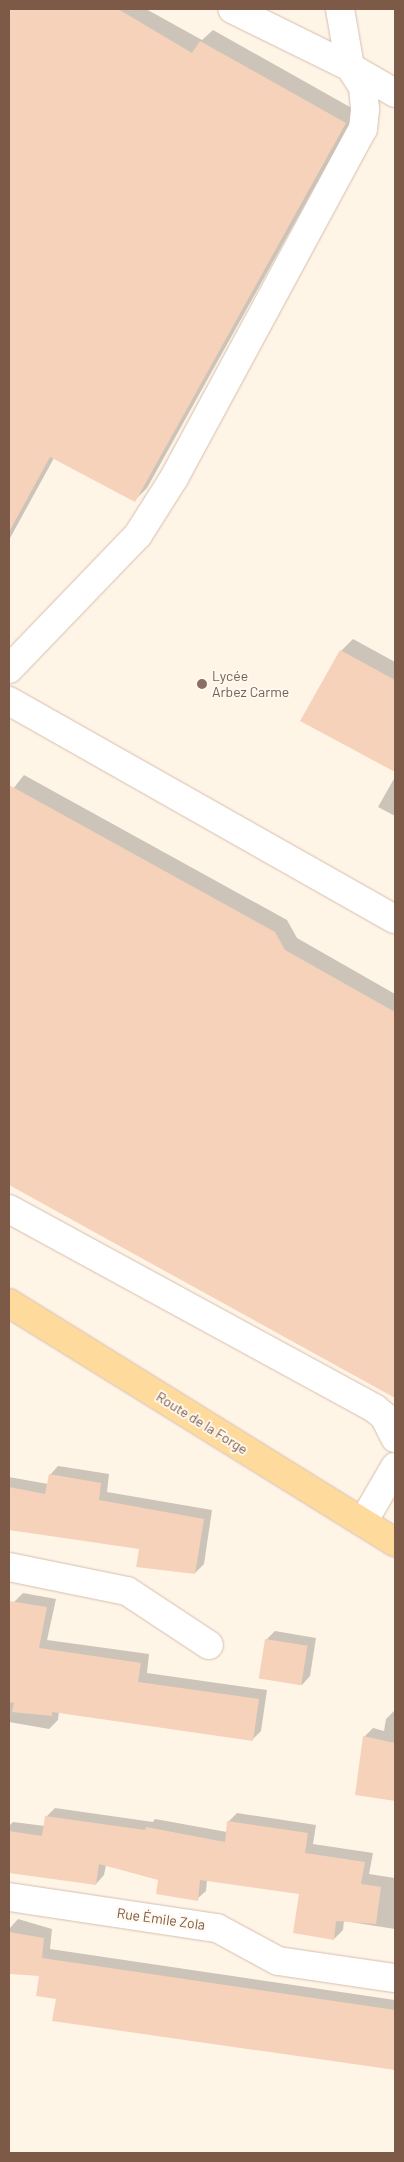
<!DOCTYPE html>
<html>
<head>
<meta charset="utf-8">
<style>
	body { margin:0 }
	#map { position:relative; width:404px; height:2162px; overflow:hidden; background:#fff5e7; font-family:Barlow,sans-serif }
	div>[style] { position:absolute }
	.shadow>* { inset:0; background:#0003 }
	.building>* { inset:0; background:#f7d2bb; transform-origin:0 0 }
	.roads { filter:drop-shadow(0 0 1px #d5bead) drop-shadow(0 0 1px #d5bead) }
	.minor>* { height:28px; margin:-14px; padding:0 14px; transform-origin:14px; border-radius:14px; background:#fff }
	.major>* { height:28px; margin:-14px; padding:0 14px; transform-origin:14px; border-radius:14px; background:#ffda9d }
	.dots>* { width:14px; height:14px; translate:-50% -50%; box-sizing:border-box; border:2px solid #fff9ef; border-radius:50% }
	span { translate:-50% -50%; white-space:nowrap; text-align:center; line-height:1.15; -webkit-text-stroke:4px #fff9ef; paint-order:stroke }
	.education-label { font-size:14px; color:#785e54 }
	.left { translate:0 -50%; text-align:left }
	.street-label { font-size:14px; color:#7c5a47 }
	.frame { position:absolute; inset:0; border:10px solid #7c5a47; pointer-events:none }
</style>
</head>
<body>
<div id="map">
	<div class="shadow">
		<i style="clip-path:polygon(9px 9px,146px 9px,202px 40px,213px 30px,357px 111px,147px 488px,135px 500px,54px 458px,9px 540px)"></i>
		<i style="clip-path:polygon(353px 639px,395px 662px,395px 771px,302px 720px,341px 651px)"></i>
		<i style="clip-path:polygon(24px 775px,287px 920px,297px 938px,395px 994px,395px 1390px,391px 1394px,9px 1183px,9px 794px)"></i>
		<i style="clip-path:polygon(395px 777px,395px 816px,378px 807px)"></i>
		<i style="clip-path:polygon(58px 1466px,109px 1474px,107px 1492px,212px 1510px,204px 1564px,195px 1573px,140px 1548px,9px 1528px,9px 1477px,48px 1484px,50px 1475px)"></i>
		<i style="clip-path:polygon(23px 1593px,56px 1599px,47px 1640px,149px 1654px,147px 1673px,267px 1690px,261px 1731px,252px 1740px,59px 1711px,58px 1720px,49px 1729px,9px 1722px,9px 1617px,12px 1618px,14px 1602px)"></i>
		<i style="clip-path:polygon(275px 1631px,316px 1638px,310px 1676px,302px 1685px,266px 1640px)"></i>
		<i style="clip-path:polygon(394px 1711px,395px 1800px,356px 1794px,364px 1737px,373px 1728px,384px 1731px,386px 1719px)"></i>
		<i style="clip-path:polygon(55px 1808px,153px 1822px,155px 1819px,227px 1832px,228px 1822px,237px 1813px,316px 1825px,313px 1844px,373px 1853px,369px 1874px,395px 1878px,395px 1929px,344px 1921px,343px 1930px,334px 1939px,300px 1893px,207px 1880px,206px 1891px,197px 1899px,160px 1879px,106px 1865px,104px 1875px,96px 1884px,9px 1871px,9px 1826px,13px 1822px,45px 1826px,46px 1817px)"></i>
		<i style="clip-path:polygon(18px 1919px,52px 1929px,50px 1949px,395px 2000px,395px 2069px,313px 2056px,57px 1998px,41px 1975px,9px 1971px,9px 1929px)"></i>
	</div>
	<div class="building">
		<i style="clip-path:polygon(9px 9px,118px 9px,192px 53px,200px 41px,346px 123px,135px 502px,50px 457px,9px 532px)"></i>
		<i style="clip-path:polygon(340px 650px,395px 680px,395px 772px,300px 721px)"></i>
		<i style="clip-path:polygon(9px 785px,275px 932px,285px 950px,395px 1012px,395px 1398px,9px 1185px)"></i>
		<i style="clip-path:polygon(49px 1474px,101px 1483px,99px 1500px,204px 1519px,195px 1574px,136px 1567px,139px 1549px,9px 1530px,9px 1487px,45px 1494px)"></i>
		<i style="clip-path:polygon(9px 1601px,47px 1607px,39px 1648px,141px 1663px,138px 1682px,259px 1699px,253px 1741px,52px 1712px,52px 1716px,12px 1712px,14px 1703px,9px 1702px)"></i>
		<i style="left:265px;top:1639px;width:43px;height:40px;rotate:9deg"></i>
		<i style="clip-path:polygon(363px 1736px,395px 1743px,395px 1801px,355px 1795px)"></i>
		<i style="clip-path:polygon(45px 1816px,145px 1830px,146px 1827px,225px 1842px,227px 1821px,308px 1833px,305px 1853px,365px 1862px,361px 1884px,381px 1887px,376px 1924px,336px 1921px,334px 1940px,293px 1933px,299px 1894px,200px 1880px,198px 1901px,156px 1894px,158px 1880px,99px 1864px,96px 1885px,9px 1873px,9px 1831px,42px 1836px)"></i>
		<i style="clip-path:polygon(9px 1932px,44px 1938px,42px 1958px,395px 2010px,395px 2070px,52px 2021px,56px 1999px,36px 1996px,39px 1976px,9px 1974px)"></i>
	</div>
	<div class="roads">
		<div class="minor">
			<i style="left:340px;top:9px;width:59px;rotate:80.2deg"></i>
			<i style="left:350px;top:67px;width:52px;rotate:30deg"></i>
			<i style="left:9px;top:669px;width:186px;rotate:-46.1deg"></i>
			<i style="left:138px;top:535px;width:67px;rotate:-57.7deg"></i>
			<i style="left:174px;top:478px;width:397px;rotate:-61.6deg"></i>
			<i style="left:363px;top:129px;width:20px;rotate:-84deg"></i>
			<i style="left:365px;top:109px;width:22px;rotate:-95deg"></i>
			<i style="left:363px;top:87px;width:24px;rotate:-123deg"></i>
			<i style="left:350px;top:67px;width:131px;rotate:-153.8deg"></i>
			<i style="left:9px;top:701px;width:443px;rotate:29.5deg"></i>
			<i style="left:9px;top:1209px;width:416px;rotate:28.6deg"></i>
			<i style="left:374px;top:1408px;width:13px;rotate:39deg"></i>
			<i style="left:384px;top:1416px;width:25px;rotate:63deg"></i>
			<i style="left:363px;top:1522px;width:64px;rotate:-59.8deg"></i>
			<i style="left:9px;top:1567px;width:120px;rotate:11.5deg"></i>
			<i style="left:127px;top:1591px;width:98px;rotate:33.4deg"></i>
			<i style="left:9px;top:1897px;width:210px;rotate:8.5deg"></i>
			<i style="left:217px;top:1928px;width:69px;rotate:28.4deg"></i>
			<i style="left:278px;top:1961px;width:118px;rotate:8.3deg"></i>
		</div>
		<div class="major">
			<i style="left:9px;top:1303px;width:454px;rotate:31.8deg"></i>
		</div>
	</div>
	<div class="dots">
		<i style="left:202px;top:684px;background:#8d6e63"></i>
	</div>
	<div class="education-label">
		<span class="left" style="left:212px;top:684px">Lycée<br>Arbez Carme</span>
	</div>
	<div class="street-label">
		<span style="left:202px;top:1423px;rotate:32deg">Route de la Forge</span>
		<span style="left:161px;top:1919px;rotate:8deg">Rue Émile Zola</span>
	</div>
	<div class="frame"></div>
</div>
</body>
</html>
